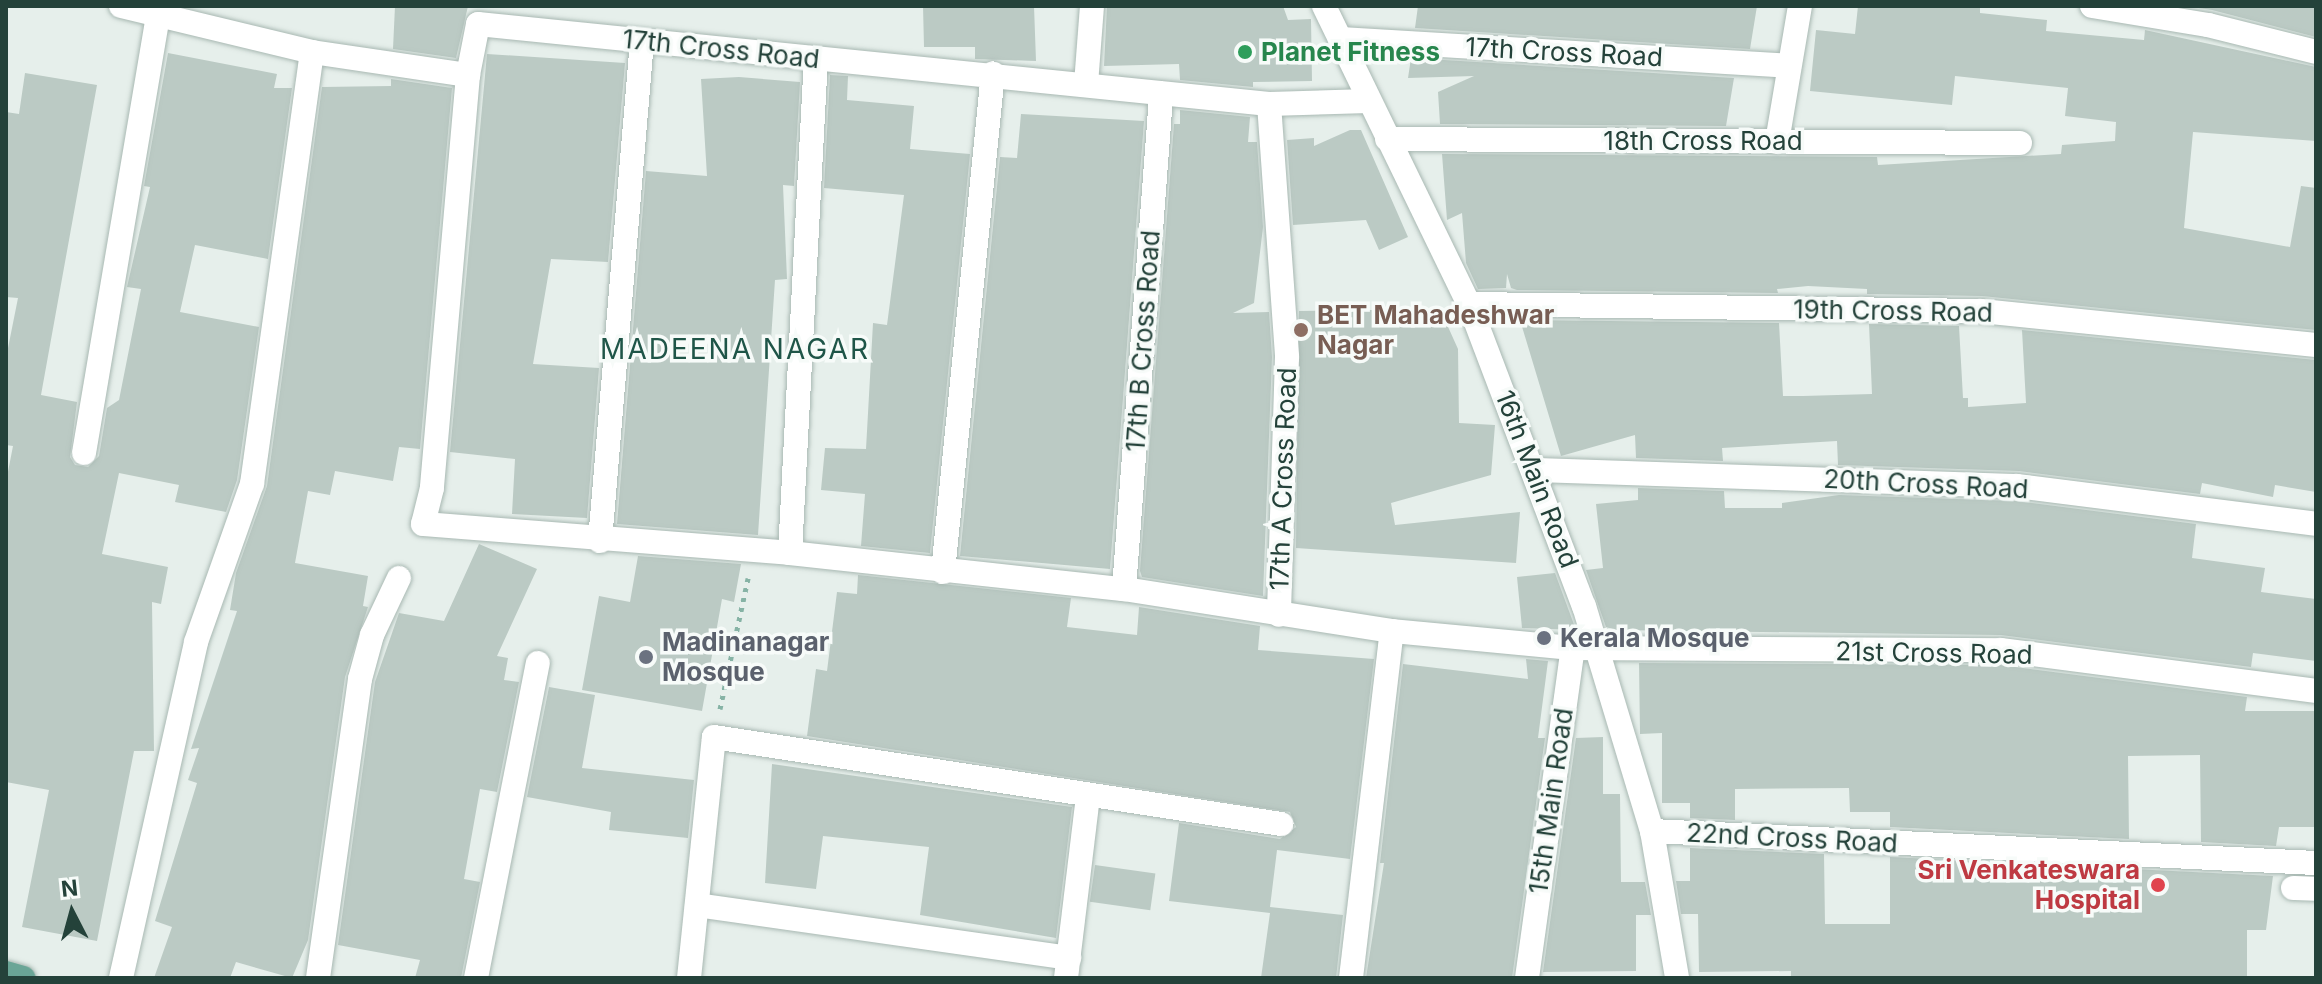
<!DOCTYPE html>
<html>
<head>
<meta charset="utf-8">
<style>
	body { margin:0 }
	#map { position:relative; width:2322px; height:984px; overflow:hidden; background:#e6efeb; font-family:Inter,sans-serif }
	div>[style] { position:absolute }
	.building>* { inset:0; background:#bbcac4; transform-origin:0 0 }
	.path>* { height:5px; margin-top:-2.5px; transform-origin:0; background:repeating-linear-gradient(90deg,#86b3a5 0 4px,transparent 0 10px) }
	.roads { filter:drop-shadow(0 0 2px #a8b8b2) drop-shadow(0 0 2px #a8b8b2) }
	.minor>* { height:24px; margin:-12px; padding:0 12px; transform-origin:12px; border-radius:12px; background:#fff }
	.major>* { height:24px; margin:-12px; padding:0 12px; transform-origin:12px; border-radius:12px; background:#6aa596 }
	.dots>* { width:22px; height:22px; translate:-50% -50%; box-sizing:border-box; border:4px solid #f7fbf9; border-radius:50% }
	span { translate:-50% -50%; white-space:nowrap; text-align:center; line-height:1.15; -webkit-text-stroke:7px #f7fbf9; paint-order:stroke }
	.street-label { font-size:26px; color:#24423a }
	.leisure-label { font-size:26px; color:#27864d; font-weight:700 }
	.left { translate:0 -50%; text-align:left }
	.education-label { font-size:26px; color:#785e54; font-weight:700 }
	.worship-label { font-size:26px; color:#5b616d; font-weight:700 }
	.health-label { font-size:26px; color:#be3a42; font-weight:700 }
	.right { translate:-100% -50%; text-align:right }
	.neighbourhood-label { font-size:28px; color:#1f5548; letter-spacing:2px }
	.frame { position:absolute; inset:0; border:8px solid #24423a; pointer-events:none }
	.north { position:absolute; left:32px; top:872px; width:80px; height:80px; -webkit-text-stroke:6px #f7fbf9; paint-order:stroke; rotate:354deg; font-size:22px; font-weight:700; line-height:32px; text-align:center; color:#24423a }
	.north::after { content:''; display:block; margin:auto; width:28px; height:36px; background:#24423a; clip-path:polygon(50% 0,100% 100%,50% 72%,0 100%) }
</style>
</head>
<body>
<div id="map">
	<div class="building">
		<i style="clip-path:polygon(395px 6px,468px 6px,456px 58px,393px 49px)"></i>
		<i style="clip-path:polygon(923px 6px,1034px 6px,1036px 61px,975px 59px,975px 47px,924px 47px)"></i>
		<i style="clip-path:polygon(1107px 6px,1283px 6px,1288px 20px,1311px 19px,1312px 81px,1253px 82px,1253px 87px,1180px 80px,1179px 64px,1104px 66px)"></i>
		<i style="clip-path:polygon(1418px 6px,1757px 6px,1750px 49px,1415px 28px)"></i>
		<i style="clip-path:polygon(1858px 6px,1980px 6px,1980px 13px,2047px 20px,2046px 31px,2144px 40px,2145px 30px,2316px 67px,2316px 141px,2193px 132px,2184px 228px,2290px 247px,2301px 186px,2316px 188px,2316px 330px,1982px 296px,1867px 294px,1867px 289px,1808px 286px,1777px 289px,1778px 293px,1517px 290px,1511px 288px,1507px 274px,1506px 288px,1478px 289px,1466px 263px,1462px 213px,1447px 220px,1442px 154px,1877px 157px,1878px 165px,2061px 154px,2062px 145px,2115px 141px,2116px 122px,2065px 116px,2068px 88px,1955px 76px,1952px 105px,1810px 91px,1816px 30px,1855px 34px)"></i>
		<i style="clip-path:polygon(2185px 6px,2316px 6px,2316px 37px,2212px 10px)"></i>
		<i style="clip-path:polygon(168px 53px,277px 74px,274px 88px,292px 88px,268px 259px,195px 245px,180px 312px,259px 327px,237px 480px,226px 512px,175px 502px,179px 485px,119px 473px,102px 554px,168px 567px,161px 604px,152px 602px,154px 751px,134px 751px,97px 941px,22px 927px,49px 790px,6px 782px,6px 482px,13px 446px,6px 445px,6px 358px,18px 298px,6px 297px,6px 112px,19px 114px,25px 73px,97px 85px,41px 395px,77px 402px,70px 457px,75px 465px,88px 467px,99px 456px,107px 408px,119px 400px,141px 289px,127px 287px,150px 187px,144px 186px)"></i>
		<i style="clip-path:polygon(487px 54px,625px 63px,608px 262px,551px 259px,533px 364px,599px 368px,587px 518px,512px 514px,515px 459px,450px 452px)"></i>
		<i style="clip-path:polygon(1411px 58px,1734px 78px,1726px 126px,1440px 124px,1438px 92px,1474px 76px,1408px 78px)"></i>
		<i style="clip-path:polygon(830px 75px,848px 76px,847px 100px,914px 106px,910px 149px,970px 154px,930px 553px,861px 546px,865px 494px,821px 490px,825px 448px,866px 449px,873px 323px,887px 325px,904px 195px,824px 188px)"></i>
		<i style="clip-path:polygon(739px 77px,800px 82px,794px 186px,783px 185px,787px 279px,775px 280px,758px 535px,617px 524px,646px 171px,707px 176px,701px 79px)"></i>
		<i style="clip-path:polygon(391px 79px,452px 88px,420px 449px,399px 447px,393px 481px,335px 471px,330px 495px,308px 491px,295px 563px,368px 576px,363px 606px,368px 607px,345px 677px,308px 940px,292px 978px,236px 962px,230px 978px,154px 978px,172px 927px,155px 921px,197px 783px,188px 780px,199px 748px,191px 749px,237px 611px,230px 610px,236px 573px,267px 486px,322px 87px,391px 86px)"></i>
		<i style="clip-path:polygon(1180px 110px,1250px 117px,1248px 142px,1257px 142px,1263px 227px,1254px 303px,1233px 313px,1269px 312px,1272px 357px,1263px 596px,1142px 577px,1140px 571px,1174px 124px,1180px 124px)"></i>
		<i style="clip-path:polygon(1021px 114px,1144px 121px,1110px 569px,960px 556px,1000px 157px,1017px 158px)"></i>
		<i style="clip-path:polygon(1350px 130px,1361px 130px,1408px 237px,1379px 250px,1366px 220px,1293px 225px,1287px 140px,1314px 138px,1314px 146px)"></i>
		<i style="clip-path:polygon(1440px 309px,1458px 349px,1459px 423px,1495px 425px,1491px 475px,1391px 503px,1395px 525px,1520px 512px,1516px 563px,1296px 548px,1299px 311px)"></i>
		<i style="clip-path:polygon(1520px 320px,1779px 323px,1783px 396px,1803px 396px,1872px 394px,1869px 324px,1959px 326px,1963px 398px,1968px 398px,1968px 407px,2026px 403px,2022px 330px,2316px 360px,2316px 492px,2275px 485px,2273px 497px,2202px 483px,2200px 494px,2019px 471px,1838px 465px,1837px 441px,1722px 448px,1723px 461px,1636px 458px,1635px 435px,1561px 456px)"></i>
		<i style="clip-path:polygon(1638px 488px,1724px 491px,1725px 508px,1782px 508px,1782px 503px,1839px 495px,2016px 501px,2196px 524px,2192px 558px,2265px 568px,2261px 592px,2316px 599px,2316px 661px,2253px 653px,2251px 667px,2001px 635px,1615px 630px,1606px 627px,1586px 570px,1603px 568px,1596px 504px,1638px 500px)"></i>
		<i style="clip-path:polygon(479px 544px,537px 569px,497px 656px,508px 658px,504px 680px,519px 682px,497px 792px,480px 789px,464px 879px,480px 882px,461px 978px,415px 978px,420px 960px,338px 945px,375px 682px,399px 613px,444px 621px)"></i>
		<i style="clip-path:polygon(638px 556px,741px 564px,734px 602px,722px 599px,702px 711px,582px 690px,599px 596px,630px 602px)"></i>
		<i style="clip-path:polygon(1555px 573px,1576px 630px,1522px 628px,1517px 577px)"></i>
		<i style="clip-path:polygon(858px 575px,1071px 598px,1067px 627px,1137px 635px,1139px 607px,1260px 626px,1258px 650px,1374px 659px,1350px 859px,1277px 850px,1270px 907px,1343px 915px,1336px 978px,1261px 978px,1270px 913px,1169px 901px,1179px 823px,1280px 839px,1296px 827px,1290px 812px,807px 736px,816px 669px,827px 671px,837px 592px,857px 594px)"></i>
		<i style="clip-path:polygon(1526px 659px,1548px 661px,1538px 738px,1545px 738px,1512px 978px,1366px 978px,1384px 863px,1380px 863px,1403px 664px,1528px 679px)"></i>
		<i style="clip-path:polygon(1639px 663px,2000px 665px,2247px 697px,2245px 711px,2316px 711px,2316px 827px,2279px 827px,2276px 846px,2201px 842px,2200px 755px,2128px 756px,2129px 839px,1890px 827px,1890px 812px,1850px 812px,1849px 788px,1735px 789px,1735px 820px,1690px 818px,1690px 803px,1662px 803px,1662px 733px,1640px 734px)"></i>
		<i style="clip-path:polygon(549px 687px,595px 695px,582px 768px,694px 780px,688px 838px,609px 830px,611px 812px,527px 797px)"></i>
		<i style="clip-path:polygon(1603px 737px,1603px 794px,1620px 794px,1621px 882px,1645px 882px,1651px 915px,1636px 915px,1636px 971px,1543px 972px,1576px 738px)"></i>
		<i style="clip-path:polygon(772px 764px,1072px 807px,1056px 938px,920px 915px,929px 847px,823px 836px,816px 889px,765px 883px)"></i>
		<i style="clip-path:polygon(1690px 848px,1824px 854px,1825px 924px,1890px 924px,1890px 857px,2273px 876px,2266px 930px,2247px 930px,2247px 978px,1791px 978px,1791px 971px,1699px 972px,1698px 914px,1681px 914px,1676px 881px,1690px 881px)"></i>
		<i style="left:1095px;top:865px;width:61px;height:37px;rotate:8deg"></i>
	</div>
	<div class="path">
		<i style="left:720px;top:709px;width:134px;rotate:-77.9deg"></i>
	</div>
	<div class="roads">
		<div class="minor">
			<i style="left:121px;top:6px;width:196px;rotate:13.5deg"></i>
			<i style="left:312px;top:52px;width:158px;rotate:8.4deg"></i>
			<i style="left:468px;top:75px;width:52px;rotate:-78.9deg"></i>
			<i style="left:478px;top:24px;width:795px;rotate:5.78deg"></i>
			<i style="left:1269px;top:104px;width:100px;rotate:-1.7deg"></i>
			<i style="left:1324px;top:6px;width:331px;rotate:64.1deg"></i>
			<i style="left:1469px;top:304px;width:323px;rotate:69.2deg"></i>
			<i style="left:1584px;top:606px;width:235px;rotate:73.2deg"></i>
			<i style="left:1652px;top:831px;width:149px;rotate:80.3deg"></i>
			<i style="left:2092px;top:6px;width:118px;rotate:9.3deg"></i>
			<i style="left:2208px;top:25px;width:111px;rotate:14deg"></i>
			<i style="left:1340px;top:39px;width:450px;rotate:3.4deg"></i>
			<i style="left:468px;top:75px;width:415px;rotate:95deg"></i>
			<i style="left:432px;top:488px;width:37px;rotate:104deg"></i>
			<i style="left:423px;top:524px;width:368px;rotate:4.5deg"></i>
			<i style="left:790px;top:553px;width:336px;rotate:6.2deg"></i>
			<i style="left:1124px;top:589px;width:271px;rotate:8.9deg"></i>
			<i style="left:1392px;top:631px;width:182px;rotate:5.4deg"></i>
			<i style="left:1086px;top:84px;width:78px;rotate:-85.6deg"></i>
			<i style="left:1269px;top:104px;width:254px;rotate:85.9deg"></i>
			<i style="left:1287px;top:357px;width:258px;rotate:91.8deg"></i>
			<i style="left:1387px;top:139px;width:633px;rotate:0.36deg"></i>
			<i style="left:1777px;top:142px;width:138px;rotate:-80.4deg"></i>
			<i style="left:1469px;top:304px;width:512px;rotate:0.78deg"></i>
			<i style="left:1981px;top:311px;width:337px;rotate:5.8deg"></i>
			<i style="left:84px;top:453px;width:444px;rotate:-80.4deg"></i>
			<i style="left:1534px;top:470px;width:483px;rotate:1.9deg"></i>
			<i style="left:2017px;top:486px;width:301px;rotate:7.2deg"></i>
			<i style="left:600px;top:541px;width:502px;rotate:-85.2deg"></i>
			<i style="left:790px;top:553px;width:495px;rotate:-87deg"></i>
			<i style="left:943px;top:572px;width:501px;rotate:-84.28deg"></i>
			<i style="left:1124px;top:589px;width:497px;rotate:-85.7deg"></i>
			<i style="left:1652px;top:831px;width:665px;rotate:2.76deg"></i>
			<i style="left:2293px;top:888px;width:23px;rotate:2deg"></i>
			<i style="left:697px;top:905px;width:376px;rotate:8.1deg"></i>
			<i style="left:121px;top:978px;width:344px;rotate:-77.4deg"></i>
			<i style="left:196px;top:642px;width:168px;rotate:-70.5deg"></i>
			<i style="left:252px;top:484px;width:436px;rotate:-82.1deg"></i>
			<i style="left:318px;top:978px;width:302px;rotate:-82deg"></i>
			<i style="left:360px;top:679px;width:46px;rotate:-74.7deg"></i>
			<i style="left:372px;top:635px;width:63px;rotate:-64.7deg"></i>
			<i style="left:476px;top:978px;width:321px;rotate:-78.9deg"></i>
			<i style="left:689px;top:978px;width:242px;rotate:-84.1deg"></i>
			<i style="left:714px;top:737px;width:574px;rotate:8.72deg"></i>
			<i style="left:1066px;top:978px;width:183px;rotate:-83.1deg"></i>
			<i style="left:1351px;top:978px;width:349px;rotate:-83.3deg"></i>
			<i style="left:1527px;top:978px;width:333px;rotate:-82.1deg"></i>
			<i style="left:1573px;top:648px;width:428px;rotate:0.3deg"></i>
			<i style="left:2001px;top:650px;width:318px;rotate:7.4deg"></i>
		</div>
		<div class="major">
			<i style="left:6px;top:973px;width:18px;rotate:16deg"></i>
		</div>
	</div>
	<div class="dots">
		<i style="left:1245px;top:52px;background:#2e9e5b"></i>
		<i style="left:1301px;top:330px;background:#8d6e63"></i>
		<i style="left:1544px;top:638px;background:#6b7280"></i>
		<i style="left:646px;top:657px;background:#6b7280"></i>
		<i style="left:2158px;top:885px;background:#e0444e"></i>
	</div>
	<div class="street-label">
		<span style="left:721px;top:49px;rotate:6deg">17th Cross Road</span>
		<span style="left:1564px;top:52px;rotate:3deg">17th Cross Road</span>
		<span style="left:1703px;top:141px">18th Cross Road</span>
		<span style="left:1893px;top:311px;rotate:1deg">19th Cross Road</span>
		<span style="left:1143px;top:341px;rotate:-86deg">17th B Cross Road</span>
		<span style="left:1283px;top:479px;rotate:-88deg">17th A Cross Road</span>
		<span style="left:1537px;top:479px;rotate:69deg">16th Main Road</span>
		<span style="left:1926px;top:484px;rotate:3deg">20th Cross Road</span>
		<span style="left:1934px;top:653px;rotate:1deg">21st Cross Road</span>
		<span style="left:1551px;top:801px;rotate:-82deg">15th Main Road</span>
		<span style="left:1792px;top:838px;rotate:3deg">22nd Cross Road</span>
	</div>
	<div class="leisure-label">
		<span class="left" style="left:1261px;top:52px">Planet Fitness</span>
	</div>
	<div class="education-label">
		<span class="left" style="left:1317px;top:330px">BET Mahadeshwar<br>Nagar</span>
	</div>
	<div class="worship-label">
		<span class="left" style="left:1560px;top:638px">Kerala Mosque</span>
		<span class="left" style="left:662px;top:657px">Madinanagar<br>Mosque</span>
	</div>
	<div class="health-label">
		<span class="right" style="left:2140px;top:885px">Sri Venkateswara<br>Hospital</span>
	</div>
	<div class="neighbourhood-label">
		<span style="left:735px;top:349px">MADEENA NAGAR</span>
	</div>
	<div class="frame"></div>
	<div class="north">N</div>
</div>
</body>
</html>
